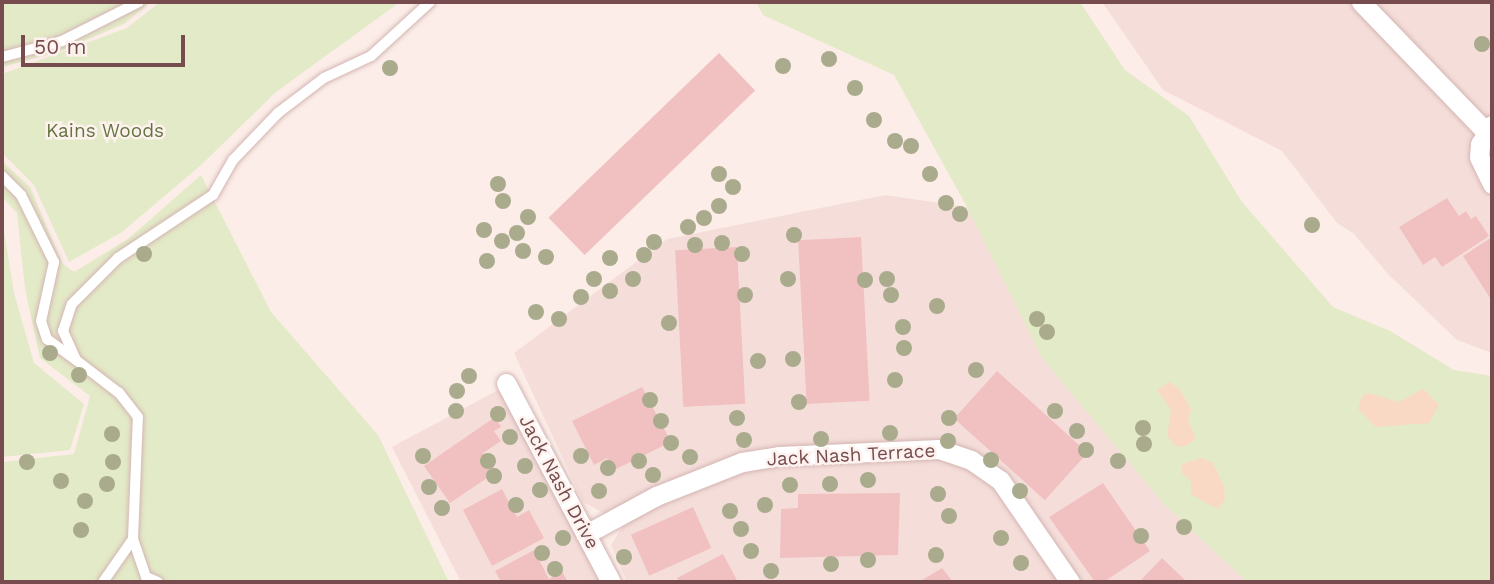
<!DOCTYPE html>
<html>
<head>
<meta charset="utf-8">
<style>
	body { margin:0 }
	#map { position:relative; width:1494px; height:584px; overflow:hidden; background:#fcede8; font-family:"Work Sans",sans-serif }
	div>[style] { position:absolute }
	.residential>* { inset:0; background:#f5deda }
	.green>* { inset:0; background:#e3eac7 }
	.sand>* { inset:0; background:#fad9c4 }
	.building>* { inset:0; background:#f1c1c1; transform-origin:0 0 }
	.roads { filter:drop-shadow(0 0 2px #d3b5b3) drop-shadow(0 0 2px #d3b5b3) }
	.lane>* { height:10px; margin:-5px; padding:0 5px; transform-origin:5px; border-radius:5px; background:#fff }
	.street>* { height:19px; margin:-9.5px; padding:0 9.5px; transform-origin:9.5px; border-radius:9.5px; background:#fff }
	.trees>* { width:16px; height:16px; margin:-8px; border-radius:50%; background:#a9ab8c }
	span { translate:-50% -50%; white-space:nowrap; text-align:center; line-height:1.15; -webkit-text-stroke:5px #fef2ef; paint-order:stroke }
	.park-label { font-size:19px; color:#657541 }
	.street-label { font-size:19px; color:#764c4e }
	.frame { position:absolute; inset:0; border:4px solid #764c4e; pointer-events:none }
	.scale { position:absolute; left:21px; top:35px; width:164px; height:32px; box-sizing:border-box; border:4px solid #764c4e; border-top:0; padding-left:9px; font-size:21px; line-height:24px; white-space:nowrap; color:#764c4e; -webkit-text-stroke:5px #fef2ef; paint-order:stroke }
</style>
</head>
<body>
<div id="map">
	<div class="residential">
		<i style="clip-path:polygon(1102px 2px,1492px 2px,1492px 353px,1457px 340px,1388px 274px,1353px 233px,1337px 223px,1282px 151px,1163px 90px)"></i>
		<i style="clip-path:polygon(885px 195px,967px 207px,1043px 358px,1164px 504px,1247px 582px,627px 582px,611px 545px,624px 524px,583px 502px,514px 353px,667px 239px)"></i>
		<i style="clip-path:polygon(500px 389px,600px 582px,461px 582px,392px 447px)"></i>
	</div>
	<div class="green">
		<i style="clip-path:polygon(2px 2px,151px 2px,124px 24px,58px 52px,2px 67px)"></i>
		<i style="clip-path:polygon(160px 2px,400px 2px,276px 92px,201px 165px,122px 232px,69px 262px,34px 185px,2px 153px,2px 74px,127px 28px)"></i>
		<i style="clip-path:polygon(756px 2px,1080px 2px,1125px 70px,1189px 116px,1242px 202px,1333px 307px,1390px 331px,1454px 370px,1492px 376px,1492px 582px,1247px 582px,1164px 504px,1042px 358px,967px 207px,894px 75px,763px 15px)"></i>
		<i style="clip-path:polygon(2px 161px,30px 187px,62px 263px,74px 272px,128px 239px,201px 175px,271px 312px,378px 435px,449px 582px,2px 582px,2px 462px,74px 454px,90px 396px,40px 358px,25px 289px,17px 213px,2px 197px)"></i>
		<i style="clip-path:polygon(2px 218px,14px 293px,34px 363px,84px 404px,70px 450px,2px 457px)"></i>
	</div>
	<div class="sand">
		<i style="clip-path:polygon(1169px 382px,1180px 389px,1191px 410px,1188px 421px,1196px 438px,1188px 445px,1177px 447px,1167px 436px,1171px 410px,1157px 390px)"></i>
		<i style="clip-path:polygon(1423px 389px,1439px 405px,1429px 423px,1376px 427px,1358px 409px,1362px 396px,1368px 393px,1399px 402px)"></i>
		<i style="clip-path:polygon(1202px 458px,1213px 463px,1224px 486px,1225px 500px,1217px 509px,1191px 494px,1191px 481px,1182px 473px,1182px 464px)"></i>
	</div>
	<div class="building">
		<i style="left:719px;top:53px;width:52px;height:237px;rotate:46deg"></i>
		<i style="clip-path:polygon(1447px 198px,1459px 216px,1466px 211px,1471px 219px,1476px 216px,1489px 236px,1442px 267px,1435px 257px,1423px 265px,1399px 227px)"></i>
		<i style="left:861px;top:237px;width:164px;height:63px;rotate:87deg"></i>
		<i style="clip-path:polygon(1492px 237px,1492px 301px,1463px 256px)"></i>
		<i style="left:737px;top:247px;width:157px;height:62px;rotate:87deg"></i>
		<i style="left:997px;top:371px;width:122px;height:64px;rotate:42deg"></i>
		<i style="clip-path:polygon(642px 387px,671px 442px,612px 471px,607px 458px,594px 465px,572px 421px)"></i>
		<i style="clip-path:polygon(495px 417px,501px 427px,494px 431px,501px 441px,483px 453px,496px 472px,450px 503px,424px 466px)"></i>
		<i style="clip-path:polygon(1103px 483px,1150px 551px,1104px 582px,1095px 582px,1049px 517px)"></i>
		<i style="clip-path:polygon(502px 489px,517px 517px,529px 510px,544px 538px,492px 566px,463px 510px)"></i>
		<i style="clip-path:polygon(900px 493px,898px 555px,780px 558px,781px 509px,798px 508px,798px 494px)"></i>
		<i style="left:693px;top:507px;width:45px;height:68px;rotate:66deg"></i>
		<i style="clip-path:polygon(534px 550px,549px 579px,562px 571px,568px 582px,501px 582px,495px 571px)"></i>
		<i style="clip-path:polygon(723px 554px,738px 582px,679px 582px,677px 578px)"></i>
		<i style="clip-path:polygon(1162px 558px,1187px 582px,1139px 582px)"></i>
		<i style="clip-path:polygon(942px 568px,953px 582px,919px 582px)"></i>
	</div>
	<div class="roads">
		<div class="lane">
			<i style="left:2px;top:57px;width:62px;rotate:-14.9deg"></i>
			<i style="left:62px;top:41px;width:86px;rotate:-26.9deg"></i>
			<i style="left:2px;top:176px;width:27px;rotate:45deg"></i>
			<i style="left:21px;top:195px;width:75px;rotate:63.8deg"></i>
			<i style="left:54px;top:262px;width:60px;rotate:102.4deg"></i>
			<i style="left:41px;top:321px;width:19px;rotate:72deg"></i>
			<i style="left:47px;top:339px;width:34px;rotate:36deg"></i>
			<i style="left:103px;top:582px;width:52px;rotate:-55.1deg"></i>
			<i style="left:158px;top:582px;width:13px;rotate:-157deg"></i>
			<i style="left:146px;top:577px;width:40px;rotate:-108.9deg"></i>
			<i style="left:133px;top:539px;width:122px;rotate:-87.7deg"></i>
			<i style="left:138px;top:417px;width:31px;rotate:-128deg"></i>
			<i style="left:119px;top:393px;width:54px;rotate:-142.5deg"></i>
			<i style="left:76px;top:360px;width:32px;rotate:-114deg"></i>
			<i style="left:63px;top:331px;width:28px;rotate:-72deg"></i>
			<i style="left:72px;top:304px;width:65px;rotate:-45deg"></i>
			<i style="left:118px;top:258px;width:114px;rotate:-33.6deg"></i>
			<i style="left:213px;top:195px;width:40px;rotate:-60.3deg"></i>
			<i style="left:233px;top:160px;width:65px;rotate:-46.2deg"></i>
			<i style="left:278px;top:113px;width:58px;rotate:-37.3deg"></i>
			<i style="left:324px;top:78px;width:52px;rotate:-25.1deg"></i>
			<i style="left:371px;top:56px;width:80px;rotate:-42.5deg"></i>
		</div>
		<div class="street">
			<i style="left:1361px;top:2px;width:180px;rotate:46.1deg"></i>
			<i style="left:1492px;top:125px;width:22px;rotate:122deg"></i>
			<i style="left:1480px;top:144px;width:13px;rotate:94deg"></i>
			<i style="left:1479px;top:157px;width:30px;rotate:64deg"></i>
			<i style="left:506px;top:383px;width:225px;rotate:62.2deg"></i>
			<i style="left:586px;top:534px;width:80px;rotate:-28.5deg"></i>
			<i style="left:656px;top:496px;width:92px;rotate:-21.6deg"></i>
			<i style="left:742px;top:462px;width:37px;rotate:-9deg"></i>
			<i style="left:779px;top:456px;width:160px;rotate:-2.5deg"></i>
			<i style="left:939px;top:449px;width:34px;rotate:19deg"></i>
			<i style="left:971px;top:460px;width:35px;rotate:35deg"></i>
			<i style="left:1000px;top:480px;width:124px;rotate:55.5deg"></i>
		</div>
	</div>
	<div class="trees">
		<i style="left:1482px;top:44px"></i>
		<i style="left:829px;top:59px"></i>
		<i style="left:783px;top:66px"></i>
		<i style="left:390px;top:68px"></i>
		<i style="left:855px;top:88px"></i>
		<i style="left:874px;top:120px"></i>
		<i style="left:895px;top:141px"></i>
		<i style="left:911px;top:146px"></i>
		<i style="left:719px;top:174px"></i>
		<i style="left:930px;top:174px"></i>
		<i style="left:498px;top:184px"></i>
		<i style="left:733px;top:187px"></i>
		<i style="left:503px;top:201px"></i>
		<i style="left:946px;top:203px"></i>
		<i style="left:719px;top:206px"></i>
		<i style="left:960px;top:214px"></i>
		<i style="left:528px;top:217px"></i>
		<i style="left:704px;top:218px"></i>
		<i style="left:1312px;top:225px"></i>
		<i style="left:688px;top:227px"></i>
		<i style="left:484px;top:230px"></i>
		<i style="left:517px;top:233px"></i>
		<i style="left:794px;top:235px"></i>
		<i style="left:502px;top:241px"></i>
		<i style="left:654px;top:242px"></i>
		<i style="left:722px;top:243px"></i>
		<i style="left:695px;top:245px"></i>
		<i style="left:523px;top:251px"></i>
		<i style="left:144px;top:254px"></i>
		<i style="left:742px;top:254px"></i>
		<i style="left:644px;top:255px"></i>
		<i style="left:546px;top:257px"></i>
		<i style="left:610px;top:258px"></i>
		<i style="left:487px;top:261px"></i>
		<i style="left:594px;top:279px"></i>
		<i style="left:633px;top:279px"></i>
		<i style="left:788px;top:279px"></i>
		<i style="left:887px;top:279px"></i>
		<i style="left:865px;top:280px"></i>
		<i style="left:610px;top:291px"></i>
		<i style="left:745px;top:295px"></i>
		<i style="left:891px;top:295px"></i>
		<i style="left:581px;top:297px"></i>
		<i style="left:937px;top:306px"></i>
		<i style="left:536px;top:312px"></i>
		<i style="left:559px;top:319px"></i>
		<i style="left:1037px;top:319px"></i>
		<i style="left:669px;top:323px"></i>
		<i style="left:903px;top:327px"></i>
		<i style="left:1047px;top:332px"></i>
		<i style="left:904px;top:348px"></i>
		<i style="left:50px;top:353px"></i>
		<i style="left:793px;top:359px"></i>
		<i style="left:758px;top:361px"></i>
		<i style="left:976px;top:370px"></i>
		<i style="left:79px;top:375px"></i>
		<i style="left:469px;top:376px"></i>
		<i style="left:895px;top:380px"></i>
		<i style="left:457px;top:391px"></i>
		<i style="left:650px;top:400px"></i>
		<i style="left:799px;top:402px"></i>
		<i style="left:456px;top:411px"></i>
		<i style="left:1055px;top:411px"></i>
		<i style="left:498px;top:414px"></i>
		<i style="left:737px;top:418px"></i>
		<i style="left:949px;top:418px"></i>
		<i style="left:661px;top:421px"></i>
		<i style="left:1143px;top:428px"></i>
		<i style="left:1077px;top:431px"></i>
		<i style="left:890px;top:433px"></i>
		<i style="left:112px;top:434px"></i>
		<i style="left:510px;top:437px"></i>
		<i style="left:821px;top:439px"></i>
		<i style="left:744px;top:440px"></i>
		<i style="left:948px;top:441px"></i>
		<i style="left:671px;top:443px"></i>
		<i style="left:1144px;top:444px"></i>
		<i style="left:1086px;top:450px"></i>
		<i style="left:423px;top:456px"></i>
		<i style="left:581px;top:456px"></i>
		<i style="left:690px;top:457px"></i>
		<i style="left:991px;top:460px"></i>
		<i style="left:488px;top:461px"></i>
		<i style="left:639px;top:461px"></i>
		<i style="left:1118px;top:461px"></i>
		<i style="left:27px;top:462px"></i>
		<i style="left:113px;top:462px"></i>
		<i style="left:525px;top:466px"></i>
		<i style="left:608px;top:468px"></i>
		<i style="left:653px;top:475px"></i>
		<i style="left:494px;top:476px"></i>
		<i style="left:868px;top:480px"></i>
		<i style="left:61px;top:481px"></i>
		<i style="left:107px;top:484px"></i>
		<i style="left:830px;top:484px"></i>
		<i style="left:790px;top:485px"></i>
		<i style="left:429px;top:487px"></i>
		<i style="left:540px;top:490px"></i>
		<i style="left:599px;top:491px"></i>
		<i style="left:1020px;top:491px"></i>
		<i style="left:938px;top:494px"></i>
		<i style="left:85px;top:501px"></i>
		<i style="left:516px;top:505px"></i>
		<i style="left:765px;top:505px"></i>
		<i style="left:442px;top:508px"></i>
		<i style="left:730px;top:511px"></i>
		<i style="left:949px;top:516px"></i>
		<i style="left:1184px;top:527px"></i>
		<i style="left:741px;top:529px"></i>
		<i style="left:81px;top:530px"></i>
		<i style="left:1141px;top:536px"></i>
		<i style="left:563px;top:538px"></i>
		<i style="left:1001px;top:538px"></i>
		<i style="left:751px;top:551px"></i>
		<i style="left:542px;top:553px"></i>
		<i style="left:936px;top:555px"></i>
		<i style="left:624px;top:557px"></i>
		<i style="left:868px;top:560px"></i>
		<i style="left:1021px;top:563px"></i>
		<i style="left:831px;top:564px"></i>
		<i style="left:555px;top:569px"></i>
		<i style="left:771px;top:571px"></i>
	</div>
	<div class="park-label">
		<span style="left:105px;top:131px">Kains Woods</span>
	</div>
	<div class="street-label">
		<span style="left:851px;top:455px;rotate:-3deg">Jack Nash Terrace</span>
		<span style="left:559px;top:482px;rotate:62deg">Jack Nash Drive</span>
	</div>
	<div class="frame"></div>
	<div class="scale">50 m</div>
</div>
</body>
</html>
